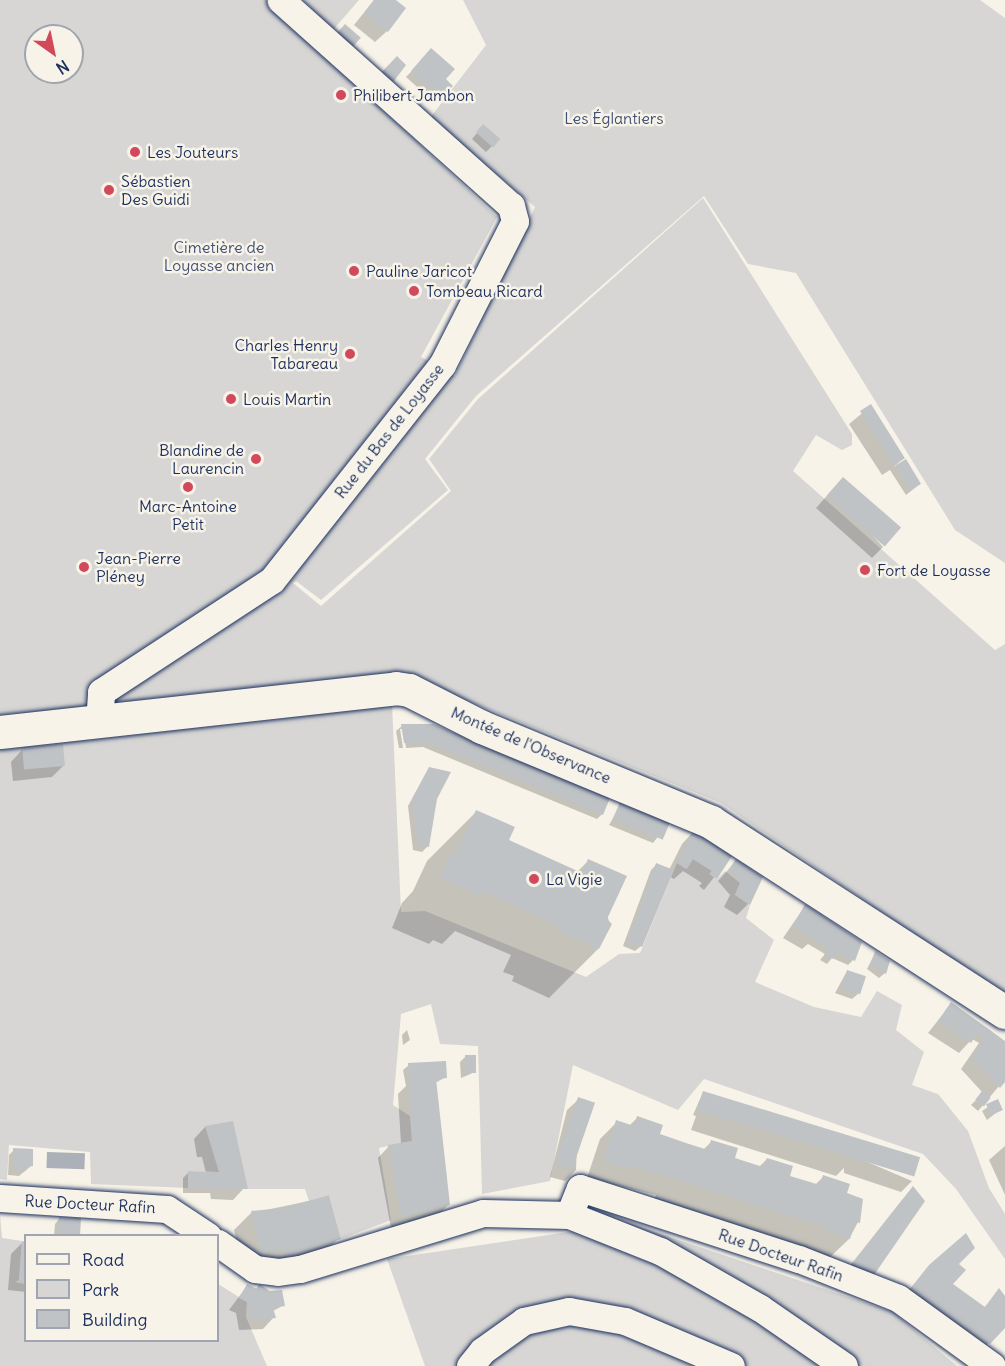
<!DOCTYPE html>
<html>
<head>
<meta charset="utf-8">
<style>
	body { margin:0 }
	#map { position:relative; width:1005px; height:1366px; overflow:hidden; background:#f7f3e8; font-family:Delius,sans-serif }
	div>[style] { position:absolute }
	.green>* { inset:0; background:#d7d6d4 }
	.water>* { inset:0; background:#acb0b9; transform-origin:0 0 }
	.shadow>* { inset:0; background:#0003 }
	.building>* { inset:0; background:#c0c3c5; transform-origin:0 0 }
	.roads { filter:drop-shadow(0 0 2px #1b2f5e) drop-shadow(0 0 2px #1b2f5e) }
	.minor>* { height:27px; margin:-13.5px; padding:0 13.5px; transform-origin:13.5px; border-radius:13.5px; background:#f7f3e8 }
	.tertiary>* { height:33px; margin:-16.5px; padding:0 16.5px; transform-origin:16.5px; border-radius:16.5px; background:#f7f3e8 }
	.dots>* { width:16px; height:16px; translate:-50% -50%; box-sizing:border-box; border:3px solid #f7f3e8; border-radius:50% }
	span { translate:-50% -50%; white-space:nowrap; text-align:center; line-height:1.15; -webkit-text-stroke:5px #f7f3e8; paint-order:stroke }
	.poi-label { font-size:16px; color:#1b2f5e }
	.left { translate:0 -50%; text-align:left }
	.right { translate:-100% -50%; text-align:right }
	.park-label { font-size:16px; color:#415076 }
	.street-label { font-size:16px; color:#1b2f5e }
	.legend { position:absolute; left:24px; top:1234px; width:195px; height:108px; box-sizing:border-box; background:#f7f3e8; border:2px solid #9fa5b1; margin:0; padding:8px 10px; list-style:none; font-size:18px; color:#1b2f5e }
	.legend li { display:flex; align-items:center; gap:12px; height:30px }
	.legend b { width:30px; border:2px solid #9fa5b1 }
	.north { position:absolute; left:24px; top:24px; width:60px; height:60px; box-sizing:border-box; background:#f7f3e8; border:2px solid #9fa5b1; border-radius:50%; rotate:147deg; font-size:16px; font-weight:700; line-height:24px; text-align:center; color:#1b2f5e }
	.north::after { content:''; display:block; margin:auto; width:21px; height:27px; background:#d1495b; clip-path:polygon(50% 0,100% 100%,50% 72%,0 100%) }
</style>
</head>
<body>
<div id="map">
	<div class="green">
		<i style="clip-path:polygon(evenodd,0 0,266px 0,497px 217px,421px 357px,455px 376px,535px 207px,430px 118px,486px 45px,463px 0,980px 0,1005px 18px,1005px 563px,955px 530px,796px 273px,748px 264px,704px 196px,476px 396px,425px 459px,448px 490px,321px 600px,296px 581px,293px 583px,321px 606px,451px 491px,429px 459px,478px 399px,703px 198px,852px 434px,852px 445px,842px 450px,816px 435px,793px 471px,995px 650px,1005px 644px,1005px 996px,721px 803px,416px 680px,391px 680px,401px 912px,425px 911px,586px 977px,619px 954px,640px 953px,677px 863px,686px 869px,693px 859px,712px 871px,709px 874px,717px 879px,725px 871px,740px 883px,735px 895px,750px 905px,746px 918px,774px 940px,755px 982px,814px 1007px,861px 1017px,877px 991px,902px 1005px,896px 1030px,924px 1052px,912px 1085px,938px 1094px,968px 1131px,989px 1188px,1005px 1214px,1005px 1259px,956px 1189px,923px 1154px,704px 1079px,678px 1110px,573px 1065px,550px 1181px,482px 1194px,478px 1046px,440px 1044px,431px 1004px,401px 1014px,393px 1105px,410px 1116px,412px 1141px,379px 1148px,391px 1220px,341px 1239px,329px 1195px,309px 1201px,305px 1189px,248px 1189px,218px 1172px,188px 1171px,188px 1188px,91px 1184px,90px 1152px,9px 1145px,7px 1180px,0 1179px,0 0,36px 36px,72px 36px,72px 72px,36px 72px,36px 36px)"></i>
		<i style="clip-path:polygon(303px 0,359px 0,333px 30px)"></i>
		<i style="clip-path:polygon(0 1214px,2px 1238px,22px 1241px,19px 1280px,15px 1282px,25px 1284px,26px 1340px,218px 1340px,218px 1284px,247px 1302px,246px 1317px,267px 1366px,0 1366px)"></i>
		<i style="clip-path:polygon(628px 1223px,893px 1312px,957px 1366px,425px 1366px,387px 1259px)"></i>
	</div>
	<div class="water">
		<i style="left:47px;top:1152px;width:38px;height:16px;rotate:2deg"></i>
	</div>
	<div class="shadow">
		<i style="clip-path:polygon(374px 0,394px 0,387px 31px,375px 42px,354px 25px)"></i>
		<i style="clip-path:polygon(432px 50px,444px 79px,451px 86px,435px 103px,406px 77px)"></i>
		<i style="clip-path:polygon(478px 132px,498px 140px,486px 152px,472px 139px)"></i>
		<i style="clip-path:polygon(871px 406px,903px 458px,894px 467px,905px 461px,920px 484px,906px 495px,890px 470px,882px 475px,849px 424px)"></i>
		<i style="clip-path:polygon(832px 490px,883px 547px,872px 558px,816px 508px)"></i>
		<i style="clip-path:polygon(402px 726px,602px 814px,597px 819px,423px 747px,406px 748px,403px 729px,400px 729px,403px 748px,399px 748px,396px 731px)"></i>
		<i style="clip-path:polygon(22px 750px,63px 766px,52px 777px,13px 781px,11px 762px)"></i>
		<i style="clip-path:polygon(429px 768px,436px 798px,427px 847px,422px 852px,413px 850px,408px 806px)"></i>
		<i style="clip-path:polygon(621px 804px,668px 824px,653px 843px,609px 825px)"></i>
		<i style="clip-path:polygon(476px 812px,507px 841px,577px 872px,588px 861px,610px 924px,598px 949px,549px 998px,512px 981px,514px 976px,503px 972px,511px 955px,455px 931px,442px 944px,433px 940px,429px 944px,392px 928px,402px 903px,413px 891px,427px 861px)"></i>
		<i style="clip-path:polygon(693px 832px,730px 857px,704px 890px,699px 886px,702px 883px,683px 871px,674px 879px,670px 877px,641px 946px,635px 951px,623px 946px,651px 870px,656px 865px,669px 870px,682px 844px)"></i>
		<i style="clip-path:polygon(736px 861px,761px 877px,748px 904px,737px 915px,724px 907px,730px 895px,718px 881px)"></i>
		<i style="clip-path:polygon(805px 906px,853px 960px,848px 965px,832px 958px,827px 964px,820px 960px,825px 954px,808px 944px,802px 949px,783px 938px)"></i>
		<i style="clip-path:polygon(875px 953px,885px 973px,879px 978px,867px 969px)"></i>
		<i style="clip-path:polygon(847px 971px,858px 994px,852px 999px,835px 993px)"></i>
		<i style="clip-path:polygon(951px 1004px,990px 1030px,1005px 1045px,1005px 1079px,978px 1111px,971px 1105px,983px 1093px,961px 1069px,979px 1043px,972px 1039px,959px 1053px,928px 1033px)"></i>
		<i style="clip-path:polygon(407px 1030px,410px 1040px,403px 1045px,402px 1035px)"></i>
		<i style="clip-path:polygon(465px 1057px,475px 1072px,461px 1078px,460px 1062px)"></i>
		<i style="clip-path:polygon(409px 1065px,446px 1077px,435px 1083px,449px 1204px,437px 1216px,391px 1228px,378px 1158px,389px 1146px,401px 1144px,398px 1094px,406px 1086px,403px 1070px)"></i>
		<i style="clip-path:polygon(703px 1092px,912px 1181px,901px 1192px,844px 1173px,844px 1168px,836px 1176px,691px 1130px,696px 1116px,693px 1115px)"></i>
		<i style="clip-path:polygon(579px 1099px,576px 1170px,565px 1181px,550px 1177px,567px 1110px)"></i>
		<i style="clip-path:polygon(997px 1101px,1001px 1109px,987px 1120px,982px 1111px)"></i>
		<i style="clip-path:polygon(637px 1118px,658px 1135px,703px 1150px,711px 1142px,733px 1159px,759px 1167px,767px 1159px,788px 1177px,815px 1185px,823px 1177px,845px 1194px,858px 1222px,849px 1239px,826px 1261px,654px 1201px,656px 1195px,587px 1178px,600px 1139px,617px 1122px,629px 1126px)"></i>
		<i style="clip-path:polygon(232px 1122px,244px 1188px,233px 1200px,211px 1199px,210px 1193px,183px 1193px,183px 1178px,188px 1173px,206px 1173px,202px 1157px,197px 1157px,194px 1139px,205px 1127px)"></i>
		<i style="clip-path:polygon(1005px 1146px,1005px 1195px,989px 1160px)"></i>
		<i style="clip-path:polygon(14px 1150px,31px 1166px,19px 1176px,8px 1175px,9px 1155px)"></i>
		<i style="clip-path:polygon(913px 1189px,861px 1285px,841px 1277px,902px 1200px)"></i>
		<i style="clip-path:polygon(328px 1197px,339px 1238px,322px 1255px,244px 1269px,234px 1230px,251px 1213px)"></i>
		<i style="clip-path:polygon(60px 1218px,78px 1236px,54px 1236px,55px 1224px)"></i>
		<i style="clip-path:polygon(22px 1243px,26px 1244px,26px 1292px,8px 1290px,11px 1254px)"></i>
		<i style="clip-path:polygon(957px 1264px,951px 1284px,984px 1308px,999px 1291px,1005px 1298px,1005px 1326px,978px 1354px,894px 1307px,930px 1266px)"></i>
		<i style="clip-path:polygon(247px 1286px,255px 1290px,259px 1286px,284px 1305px,273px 1311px,274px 1317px,263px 1329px,239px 1330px,236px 1313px,229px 1310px)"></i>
	</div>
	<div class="building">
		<i style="clip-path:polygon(374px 0,396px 0,406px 8px,388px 32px,364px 13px)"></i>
		<i style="left:345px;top:24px;width:21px;height:16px;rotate:41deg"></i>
		<i style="clip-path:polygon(431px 48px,455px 69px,446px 79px,453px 86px,441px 99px,411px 71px)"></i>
		<i style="clip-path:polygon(397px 56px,406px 65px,391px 85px,379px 75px)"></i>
		<i style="left:483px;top:124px;width:23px;height:11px;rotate:41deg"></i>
		<i style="left:871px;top:404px;width:64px;height:13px;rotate:58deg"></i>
		<i style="left:906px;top:459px;width:29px;height:12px;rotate:59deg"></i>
		<i style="left:843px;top:477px;width:77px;height:25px;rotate:41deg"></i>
		<i style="clip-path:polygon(401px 724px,433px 724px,610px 798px,603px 815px,429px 743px,404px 743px)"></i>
		<i style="left:63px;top:744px;width:22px;height:41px;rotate:85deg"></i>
		<i style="clip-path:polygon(429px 767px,451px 772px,437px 799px,429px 847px,418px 845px,412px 799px)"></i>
		<i style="left:620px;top:802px;width:54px;height:18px;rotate:23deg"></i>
		<i style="clip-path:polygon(476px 810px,515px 827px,509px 840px,582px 873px,588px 859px,627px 876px,607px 919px,612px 924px,599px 949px,560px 932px,562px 927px,492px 896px,482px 891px,480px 896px,440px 878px,450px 852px,456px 855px)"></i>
		<i style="clip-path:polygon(693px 831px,732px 856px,717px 879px,709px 874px,712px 871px,693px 859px,687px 869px,677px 863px)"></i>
		<i style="clip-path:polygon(736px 859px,763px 877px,750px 905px,735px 895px,740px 883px,729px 869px)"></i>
		<i style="clip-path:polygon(656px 863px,674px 870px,642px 947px,628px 941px)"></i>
		<i style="clip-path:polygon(805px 904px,862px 942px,855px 961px,835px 952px,833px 959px,824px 955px,829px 949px,793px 926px)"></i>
		<i style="clip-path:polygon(875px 951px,890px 961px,886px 974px,871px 964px)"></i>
		<i style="left:847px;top:970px;width:20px;height:19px;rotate:18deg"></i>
		<i style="clip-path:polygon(951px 1002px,1005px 1041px,1005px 1082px,1000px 1088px,971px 1057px,985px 1039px,977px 1034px,971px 1043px,938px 1021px)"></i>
		<i style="left:465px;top:1055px;width:11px;height:18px"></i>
		<i style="clip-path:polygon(446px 1061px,447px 1078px,436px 1079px,450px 1205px,402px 1217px,388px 1145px,412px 1141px,408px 1063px)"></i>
		<i style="left:703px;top:1091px;width:227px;height:20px;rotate:17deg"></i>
		<i style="left:982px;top:1091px;width:11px;height:11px;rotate:38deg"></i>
		<i style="left:578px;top:1097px;width:18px;height:71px;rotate:19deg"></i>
		<i style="left:998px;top:1099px;width:12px;height:13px;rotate:66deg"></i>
		<i style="clip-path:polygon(637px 1116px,663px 1125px,660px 1134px,686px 1143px,708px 1150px,711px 1140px,738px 1148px,735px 1158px,763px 1167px,767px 1158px,793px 1166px,790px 1176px,820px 1185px,823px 1175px,850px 1184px,847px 1193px,863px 1199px,860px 1223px,855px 1222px,850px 1239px,824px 1231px,826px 1227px,630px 1165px,629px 1169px,603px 1161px,616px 1120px,634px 1126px)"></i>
		<i style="clip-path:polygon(233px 1121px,248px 1189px,188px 1188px,188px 1171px,219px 1172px,205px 1126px)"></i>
		<i style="clip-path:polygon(13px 1148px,33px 1149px,33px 1166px,26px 1167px,26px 1171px,13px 1170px)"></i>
		<i style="clip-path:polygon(913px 1186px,925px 1201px,874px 1275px,851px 1266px)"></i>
		<i style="clip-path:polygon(329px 1195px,341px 1239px,285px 1257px,284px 1250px,261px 1253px,251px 1211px,283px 1208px)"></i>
		<i style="left:59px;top:1217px;width:22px;height:19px;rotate:3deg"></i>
		<i style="clip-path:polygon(966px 1233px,975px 1248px,959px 1264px,966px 1270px,953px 1284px,985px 1307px,999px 1288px,1005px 1296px,1005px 1328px,990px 1344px,910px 1289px,929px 1265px)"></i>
		<i style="clip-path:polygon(22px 1241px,26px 1242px,26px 1280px,19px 1280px)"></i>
		<i style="clip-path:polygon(247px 1284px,257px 1289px,259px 1284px,270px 1291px,282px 1290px,285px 1306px,273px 1308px,276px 1318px,250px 1320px,247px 1302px,239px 1298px)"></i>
	</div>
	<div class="roads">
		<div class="minor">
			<i style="left:99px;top:723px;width:31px;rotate:-86deg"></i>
			<i style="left:101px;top:692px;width:204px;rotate:-33.2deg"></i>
			<i style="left:272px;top:580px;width:274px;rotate:-51.7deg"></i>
			<i style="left:442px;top:365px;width:161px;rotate:-63.1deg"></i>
			<i style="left:515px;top:221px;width:16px;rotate:-105deg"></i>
			<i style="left:511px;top:206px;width:309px;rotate:-138.2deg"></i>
			<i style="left:0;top:1198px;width:167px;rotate:3.8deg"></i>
			<i style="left:167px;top:1209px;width:49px;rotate:33.4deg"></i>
			<i style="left:569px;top:1215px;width:29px;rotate:-68deg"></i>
			<i style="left:580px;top:1188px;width:230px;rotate:18deg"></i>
			<i style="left:799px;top:1259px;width:106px;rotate:21.5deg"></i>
			<i style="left:898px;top:1298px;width:116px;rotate:35.9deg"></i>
			<i style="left:218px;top:1243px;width:45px;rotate:35.1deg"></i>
			<i style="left:255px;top:1269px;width:23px;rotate:7deg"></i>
			<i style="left:278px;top:1272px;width:22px;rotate:-8deg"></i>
			<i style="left:300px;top:1269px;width:191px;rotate:-17deg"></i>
			<i style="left:483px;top:1213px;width:86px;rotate:1.3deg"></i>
			<i style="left:569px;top:1215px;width:98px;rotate:21.6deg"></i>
			<i style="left:660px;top:1251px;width:115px;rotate:29.7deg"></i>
			<i style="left:760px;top:1308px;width:102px;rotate:34.6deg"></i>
			<i style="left:470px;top:1366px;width:19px;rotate:-51deg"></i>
			<i style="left:482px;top:1351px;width:52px;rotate:-35.5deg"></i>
			<i style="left:524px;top:1321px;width:46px;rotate:-12.5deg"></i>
			<i style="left:569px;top:1311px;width:57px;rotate:10.1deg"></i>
			<i style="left:625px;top:1321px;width:115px;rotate:23deg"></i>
		</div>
		<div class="tertiary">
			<i style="left:0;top:732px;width:398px;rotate:-6.3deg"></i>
			<i style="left:396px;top:688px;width:13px;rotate:9deg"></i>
			<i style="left:409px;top:690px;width:82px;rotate:26.9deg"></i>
			<i style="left:482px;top:727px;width:248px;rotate:22.5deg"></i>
			<i style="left:711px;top:822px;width:350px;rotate:32.9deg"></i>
		</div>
	</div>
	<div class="dots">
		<i style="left:341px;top:95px;background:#d1495b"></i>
		<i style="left:135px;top:152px;background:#d1495b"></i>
		<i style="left:109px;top:190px;background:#d1495b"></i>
		<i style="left:354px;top:271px;background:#d1495b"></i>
		<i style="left:414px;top:291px;background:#d1495b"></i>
		<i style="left:350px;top:354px;background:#d1495b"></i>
		<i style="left:231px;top:399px;background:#d1495b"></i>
		<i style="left:256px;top:459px;background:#d1495b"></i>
		<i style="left:188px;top:487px;background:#d1495b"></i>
		<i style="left:84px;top:567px;background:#d1495b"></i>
		<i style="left:865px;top:570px;background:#d1495b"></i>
		<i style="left:534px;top:879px;background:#d1495b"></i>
	</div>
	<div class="poi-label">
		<span class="left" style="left:353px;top:95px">Philibert Jambon</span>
		<span class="left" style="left:147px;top:152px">Les Jouteurs</span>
		<span class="left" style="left:121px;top:190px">Sébastien<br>Des Guidi</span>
		<span class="left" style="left:366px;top:271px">Pauline Jaricot</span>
		<span class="left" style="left:426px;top:291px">Tombeau Ricard</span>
		<span class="right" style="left:338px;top:354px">Charles Henry<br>Tabareau</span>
		<span class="left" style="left:243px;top:399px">Louis Martin</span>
		<span class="right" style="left:244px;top:459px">Blandine de<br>Laurencin</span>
		<span style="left:188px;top:515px">Marc-Antoine<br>Petit</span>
		<span class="left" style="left:96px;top:567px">Jean-Pierre<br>Pléney</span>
		<span class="left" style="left:877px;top:570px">Fort de Loyasse</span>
		<span class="left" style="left:546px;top:879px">La Vigie</span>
	</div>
	<div class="park-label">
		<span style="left:614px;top:118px">Les Églantiers</span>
		<span style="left:219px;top:256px">Cimetière de<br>Loyasse ancien</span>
	</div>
	<div class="street-label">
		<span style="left:389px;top:431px;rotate:-52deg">Rue du Bas de Loyasse</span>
		<span style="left:531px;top:745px;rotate:23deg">Montée de l'Observance</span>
		<span style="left:90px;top:1204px;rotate:3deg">Rue Docteur Rafin</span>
		<span style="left:781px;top:1255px;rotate:19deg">Rue Docteur Rafin</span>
	</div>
	<ul class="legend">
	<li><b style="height:8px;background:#f7f3e8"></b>Road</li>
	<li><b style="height:16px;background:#d7d6d4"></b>Park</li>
	<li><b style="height:16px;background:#c0c3c5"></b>Building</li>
	</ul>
	<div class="north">N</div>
</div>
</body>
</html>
